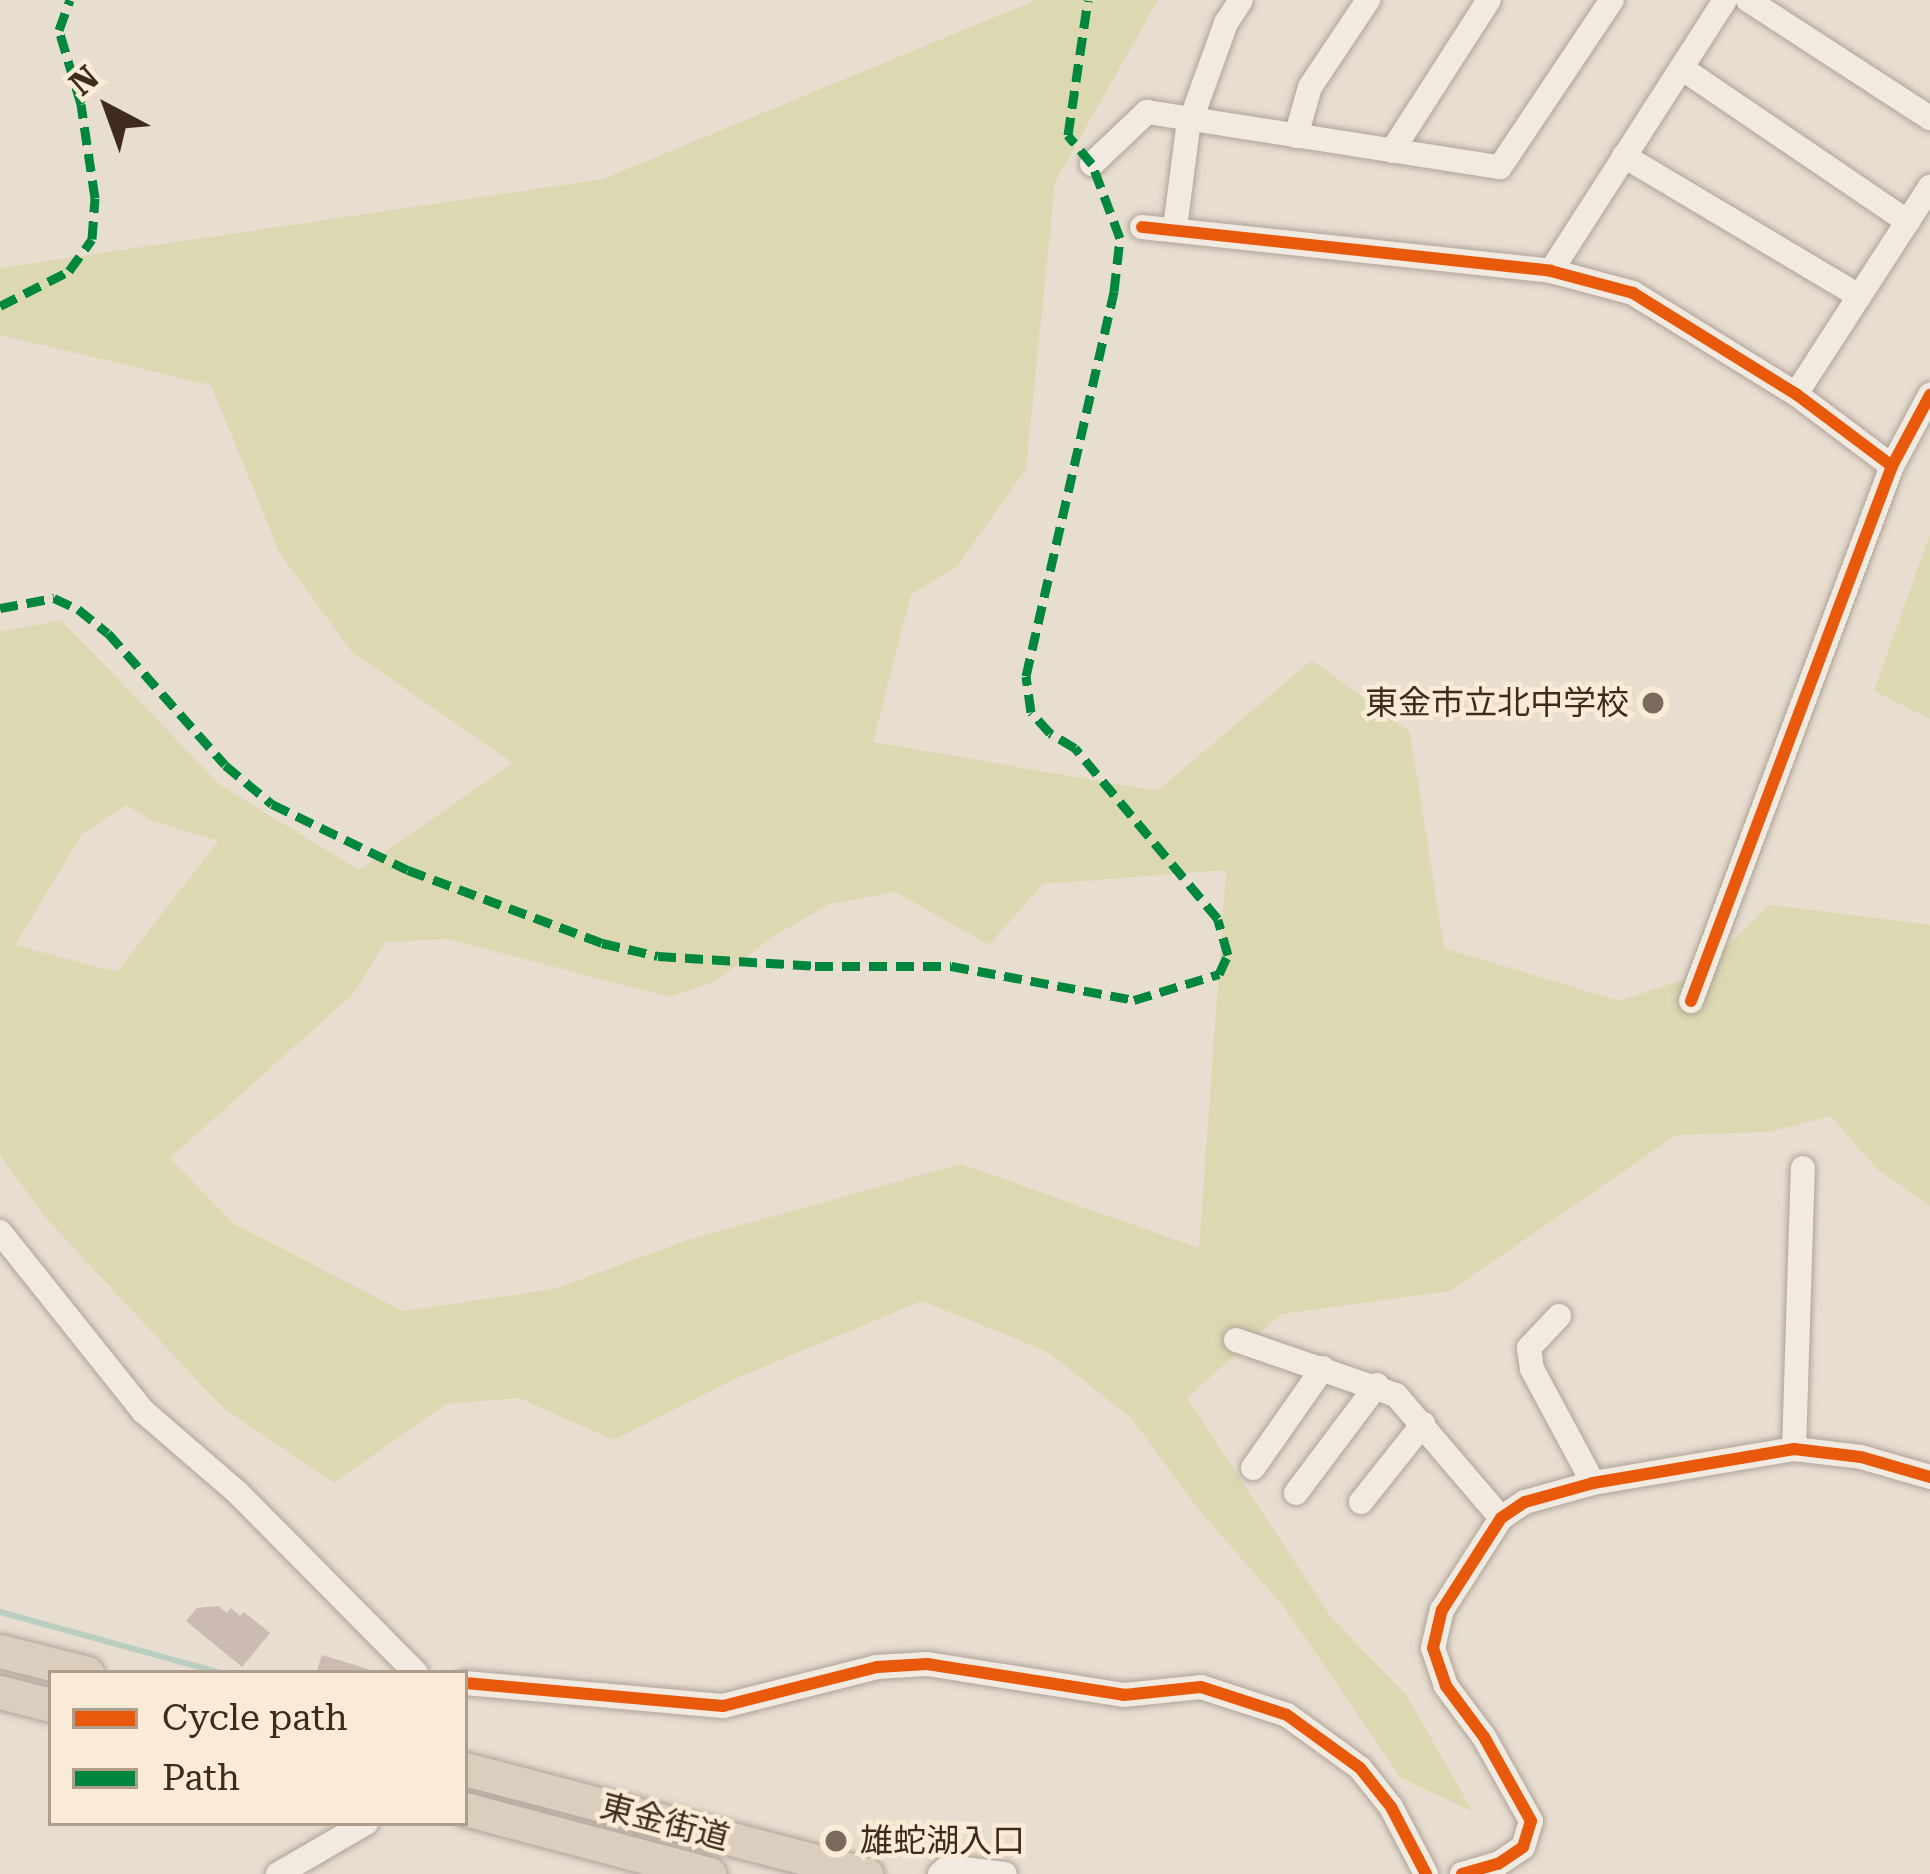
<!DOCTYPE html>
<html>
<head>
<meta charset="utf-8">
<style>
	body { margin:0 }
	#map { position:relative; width:1930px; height:1874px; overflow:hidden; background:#e8ded0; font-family:"Roboto Serif","Noto Sans JP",serif }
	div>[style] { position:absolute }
	.green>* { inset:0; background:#dcd8b1 }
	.stream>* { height:6px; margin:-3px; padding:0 3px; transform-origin:3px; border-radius:3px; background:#bacdc1 }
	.building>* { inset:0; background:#ccbbb0 }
	.roads { filter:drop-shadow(0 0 3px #aea398) drop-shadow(0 0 3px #aea398) }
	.minor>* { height:24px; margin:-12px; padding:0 12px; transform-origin:12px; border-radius:12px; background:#f0eae1 }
	.highway>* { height:33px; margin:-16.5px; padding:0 16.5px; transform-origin:16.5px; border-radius:16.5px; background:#dccebf }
	.quiet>* { height:9px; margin-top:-4.5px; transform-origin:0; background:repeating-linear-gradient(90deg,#00873e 0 18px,transparent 0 27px) }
	.cycleway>* { height:12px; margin:-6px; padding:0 6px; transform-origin:6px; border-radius:6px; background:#e8590c }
	.dots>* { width:33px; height:33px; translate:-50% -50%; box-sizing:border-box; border:6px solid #f9ebd5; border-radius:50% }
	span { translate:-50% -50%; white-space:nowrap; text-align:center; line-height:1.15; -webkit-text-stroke:9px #f9ebd5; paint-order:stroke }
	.poi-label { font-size:33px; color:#3f2a1e }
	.right { translate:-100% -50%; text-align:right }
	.left { translate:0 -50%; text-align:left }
	.street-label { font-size:33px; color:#3f2a1e }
	.legend { position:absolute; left:48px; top:1670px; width:420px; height:156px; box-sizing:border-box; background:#f9ebd5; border:3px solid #af9e8c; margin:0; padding:15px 21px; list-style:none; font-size:36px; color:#3f2a1e }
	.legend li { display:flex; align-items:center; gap:24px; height:60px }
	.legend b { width:60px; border:3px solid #af9e8c }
	.north { position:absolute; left:48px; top:48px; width:120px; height:120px; -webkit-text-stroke:9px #f9ebd5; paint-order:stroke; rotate:319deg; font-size:33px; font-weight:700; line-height:48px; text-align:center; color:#3f2a1e }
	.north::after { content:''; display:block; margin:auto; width:42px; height:54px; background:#3f2a1e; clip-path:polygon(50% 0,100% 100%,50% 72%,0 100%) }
</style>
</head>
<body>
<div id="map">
	<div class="green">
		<i style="clip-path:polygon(evenodd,1036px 0,1158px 0,1055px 182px,1026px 469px,958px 565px,911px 595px,873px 742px,1157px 791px,1312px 660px,1410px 732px,1444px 948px,1619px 1001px,1697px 975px,1769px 905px,1930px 925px,1930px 1206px,1877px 1169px,1831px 1116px,1769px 1132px,1676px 1135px,1450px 1291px,1281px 1314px,1187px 1398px,1331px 1617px,1407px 1696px,1473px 1812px,1400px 1777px,1285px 1608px,1199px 1510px,1132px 1419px,1048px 1352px,922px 1301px,739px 1377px,614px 1440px,519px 1398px,446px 1404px,334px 1483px,222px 1407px,45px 1217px,0 1155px,0 632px,61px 620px,220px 785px,359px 870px,513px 763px,352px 652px,280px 554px,211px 385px,0 335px,0 268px,603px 179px,1036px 0,127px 805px,151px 820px,218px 841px,117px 972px,15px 945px,82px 834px,127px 805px,1036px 0,1226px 870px,1199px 1248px,961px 1164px,688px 1240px,554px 1289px,403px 1311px,234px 1224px,170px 1158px,354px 993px,385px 942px,448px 939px,670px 997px,715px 981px,771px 938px,829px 904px,896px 892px,989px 945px,1043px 884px,1226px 870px)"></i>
		<i style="clip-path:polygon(1930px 534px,1930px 719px,1874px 691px)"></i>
	</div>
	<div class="stream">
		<i style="left:0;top:1612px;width:230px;rotate:15.4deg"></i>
	</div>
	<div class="building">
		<i style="clip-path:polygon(218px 1606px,227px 1613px,231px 1608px,240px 1616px,244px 1612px,270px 1633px,242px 1667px,186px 1621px,197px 1608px)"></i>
		<i style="clip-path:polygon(322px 1655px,368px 1669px,368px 1673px,316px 1673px)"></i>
	</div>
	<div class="roads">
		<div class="minor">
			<i style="left:1748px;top:0;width:217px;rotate:33deg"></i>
			<i style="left:1683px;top:69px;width:272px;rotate:34.2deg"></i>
			<i style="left:1296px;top:136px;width:51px;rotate:-74.1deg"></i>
			<i style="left:1310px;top:87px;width:105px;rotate:-56.3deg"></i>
			<i style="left:1392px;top:151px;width:179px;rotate:-57.3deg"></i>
			<i style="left:1624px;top:156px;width:274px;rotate:30.8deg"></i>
			<i style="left:1092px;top:164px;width:76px;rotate:-43.4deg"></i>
			<i style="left:1147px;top:112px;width:357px;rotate:8.9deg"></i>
			<i style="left:1500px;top:167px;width:201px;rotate:-56.2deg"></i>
			<i style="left:1142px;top:227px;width:411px;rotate:6.1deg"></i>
			<i style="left:1551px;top:271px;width:85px;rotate:15deg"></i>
			<i style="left:1633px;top:293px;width:192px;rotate:31.8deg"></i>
			<i style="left:1796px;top:394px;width:120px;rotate:36.9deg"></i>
			<i style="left:1175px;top:228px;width:101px;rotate:-82.6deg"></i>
			<i style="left:1188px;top:128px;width:112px;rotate:-70.1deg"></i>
			<i style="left:1226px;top:23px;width:27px;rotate:-57deg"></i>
			<i style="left:1551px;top:271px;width:322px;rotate:-57.3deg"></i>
			<i style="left:1796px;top:394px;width:247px;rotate:-57.1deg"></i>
			<i style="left:1691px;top:1001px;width:572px;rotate:-69.41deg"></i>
			<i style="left:1892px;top:466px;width:81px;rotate:-61.8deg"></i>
			<i style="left:0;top:1232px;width:229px;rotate:51.4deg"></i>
			<i style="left:143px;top:1411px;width:125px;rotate:40.8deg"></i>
			<i style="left:238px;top:1493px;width:253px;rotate:45.3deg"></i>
			<i style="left:1559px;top:1316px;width:44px;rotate:133.2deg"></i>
			<i style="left:1529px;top:1348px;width:21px;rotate:82deg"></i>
			<i style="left:1532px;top:1369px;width:129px;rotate:61.8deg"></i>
			<i style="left:1236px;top:1340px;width:169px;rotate:19deg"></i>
			<i style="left:1396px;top:1395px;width:162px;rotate:49.5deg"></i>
			<i style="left:1794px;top:1449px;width:281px;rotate:-88.2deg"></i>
			<i style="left:1253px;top:1468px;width:122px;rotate:-55deg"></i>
			<i style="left:1296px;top:1493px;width:135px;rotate:-53.1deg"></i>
			<i style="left:1361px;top:1502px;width:100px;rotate:-51.5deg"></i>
			<i style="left:465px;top:1683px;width:259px;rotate:5.1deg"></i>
			<i style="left:723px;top:1706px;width:159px;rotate:-14.2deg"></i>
			<i style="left:877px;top:1667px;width:50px;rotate:-3.4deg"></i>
			<i style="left:927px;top:1664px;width:199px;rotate:8.9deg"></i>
			<i style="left:1124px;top:1695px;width:77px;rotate:-5.9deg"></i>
			<i style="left:1201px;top:1687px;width:90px;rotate:18deg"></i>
			<i style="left:1287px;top:1715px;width:90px;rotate:36deg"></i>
			<i style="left:1360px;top:1768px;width:50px;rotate:51.5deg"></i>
			<i style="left:1391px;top:1807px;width:76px;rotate:62.4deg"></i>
			<i style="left:278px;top:1874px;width:102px;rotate:-30.1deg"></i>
			<i style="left:940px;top:1874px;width:11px;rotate:-41deg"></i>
			<i style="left:948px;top:1867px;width:57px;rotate:7deg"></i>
			<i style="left:1462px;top:1874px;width:37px;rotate:-16deg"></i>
			<i style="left:1498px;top:1864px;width:30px;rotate:-34deg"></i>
			<i style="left:1523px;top:1847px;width:27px;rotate:-73deg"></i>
			<i style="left:1531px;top:1821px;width:96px;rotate:-119.2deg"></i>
			<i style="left:1484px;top:1737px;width:64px;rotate:-126.7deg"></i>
			<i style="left:1446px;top:1686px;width:40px;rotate:-108.9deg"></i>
			<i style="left:1433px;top:1648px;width:39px;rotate:-77deg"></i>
			<i style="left:1442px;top:1610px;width:109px;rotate:-57.3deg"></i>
			<i style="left:1501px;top:1518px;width:29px;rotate:-34deg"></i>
			<i style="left:1525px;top:1502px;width:71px;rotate:-15.6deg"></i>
			<i style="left:1593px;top:1483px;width:204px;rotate:-9.6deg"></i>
			<i style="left:1794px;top:1449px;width:67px;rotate:6.8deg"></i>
			<i style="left:1861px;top:1457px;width:72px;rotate:16.2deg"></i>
		</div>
		<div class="highway">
			<i style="left:0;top:1651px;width:90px;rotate:14.2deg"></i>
			<i style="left:0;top:1692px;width:53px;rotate:14.3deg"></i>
			<i style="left:465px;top:1769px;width:415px;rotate:14.7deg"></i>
			<i style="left:465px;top:1809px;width:253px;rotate:14.9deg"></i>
		</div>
	</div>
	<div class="quiet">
		<i style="left:0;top:306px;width:77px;rotate:-26.9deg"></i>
		<i style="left:69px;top:271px;width:39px;rotate:-54deg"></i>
		<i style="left:92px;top:239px;width:41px;rotate:-85.8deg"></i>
		<i style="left:95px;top:198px;width:95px;rotate:-98.5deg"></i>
		<i style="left:81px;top:104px;width:77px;rotate:-106.6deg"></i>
		<i style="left:59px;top:30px;width:32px;rotate:-70deg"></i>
		<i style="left:0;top:608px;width:55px;rotate:-10.5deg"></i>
		<i style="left:54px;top:598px;width:26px;rotate:25deg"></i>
		<i style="left:78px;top:609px;width:38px;rotate:39deg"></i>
		<i style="left:108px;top:633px;width:176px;rotate:48.4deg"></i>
		<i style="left:225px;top:765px;width:61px;rotate:39.7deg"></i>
		<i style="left:272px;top:804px;width:151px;rotate:25.9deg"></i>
		<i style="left:408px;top:870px;width:207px;rotate:20.6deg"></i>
		<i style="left:602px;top:943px;width:57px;rotate:13.1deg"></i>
		<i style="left:658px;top:956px;width:157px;rotate:3.6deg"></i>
		<i style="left:815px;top:966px;width:136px"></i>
		<i style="left:951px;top:966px;width:186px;rotate:10.5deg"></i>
		<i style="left:1134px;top:1000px;width:89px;rotate:-17deg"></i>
		<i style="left:1219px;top:974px;width:21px;rotate:-65deg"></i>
		<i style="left:1228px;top:955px;width:37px;rotate:-106deg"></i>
		<i style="left:1218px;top:919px;width:223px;rotate:-129.9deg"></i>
		<i style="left:1075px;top:748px;width:29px;rotate:-149deg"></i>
		<i style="left:1050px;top:733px;width:28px;rotate:-132deg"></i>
		<i style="left:1031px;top:712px;width:36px;rotate:-98deg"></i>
		<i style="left:1026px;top:676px;width:395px;rotate:-77.1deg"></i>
		<i style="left:1114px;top:291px;width:53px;rotate:-83.5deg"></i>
		<i style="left:1120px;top:238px;width:79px;rotate:-110.7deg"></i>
		<i style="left:1092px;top:164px;width:38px;rotate:-130deg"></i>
		<i style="left:1068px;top:135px;width:136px;rotate:-81.6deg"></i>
	</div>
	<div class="cycleway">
		<i style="left:1142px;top:227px;width:411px;rotate:6.1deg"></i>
		<i style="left:1551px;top:271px;width:85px;rotate:15deg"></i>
		<i style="left:1633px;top:293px;width:192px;rotate:31.8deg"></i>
		<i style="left:1796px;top:394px;width:120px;rotate:36.9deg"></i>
		<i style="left:1691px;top:1001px;width:572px;rotate:-69.41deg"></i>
		<i style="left:1892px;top:466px;width:81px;rotate:-61.8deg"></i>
		<i style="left:465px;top:1683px;width:259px;rotate:5.1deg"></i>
		<i style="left:723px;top:1706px;width:159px;rotate:-14.2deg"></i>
		<i style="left:877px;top:1667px;width:50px;rotate:-3.4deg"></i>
		<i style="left:927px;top:1664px;width:199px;rotate:8.9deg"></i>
		<i style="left:1124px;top:1695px;width:77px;rotate:-5.9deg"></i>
		<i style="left:1201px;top:1687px;width:90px;rotate:18deg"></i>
		<i style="left:1287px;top:1715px;width:90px;rotate:36deg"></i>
		<i style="left:1360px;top:1768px;width:50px;rotate:51.5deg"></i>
		<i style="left:1391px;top:1807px;width:76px;rotate:62.4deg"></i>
		<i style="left:1462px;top:1874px;width:37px;rotate:-16deg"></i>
		<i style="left:1498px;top:1864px;width:30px;rotate:-34deg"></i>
		<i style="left:1523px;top:1847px;width:27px;rotate:-73deg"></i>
		<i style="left:1531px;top:1821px;width:96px;rotate:-119.2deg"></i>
		<i style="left:1484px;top:1737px;width:64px;rotate:-126.7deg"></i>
		<i style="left:1446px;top:1686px;width:40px;rotate:-108.9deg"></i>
		<i style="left:1433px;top:1648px;width:39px;rotate:-77deg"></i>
		<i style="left:1442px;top:1610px;width:109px;rotate:-57.3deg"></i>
		<i style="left:1501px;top:1518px;width:29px;rotate:-34deg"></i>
		<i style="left:1525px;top:1502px;width:71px;rotate:-15.6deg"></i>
		<i style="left:1593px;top:1483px;width:204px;rotate:-9.6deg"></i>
		<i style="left:1794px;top:1449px;width:67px;rotate:6.8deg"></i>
		<i style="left:1861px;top:1457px;width:72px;rotate:16.2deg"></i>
	</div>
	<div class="dots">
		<i style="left:1653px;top:703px;background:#7a695c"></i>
		<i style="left:836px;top:1841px;background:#7a695c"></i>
	</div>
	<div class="poi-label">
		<span class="right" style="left:1629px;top:703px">東金市立北中学校</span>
		<span class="left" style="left:860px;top:1841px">雄蛇湖入口</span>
	</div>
	<div class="street-label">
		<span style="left:665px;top:1822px;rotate:15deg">東金街道</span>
	</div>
	<ul class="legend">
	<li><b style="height:15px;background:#e8590c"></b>Cycle path</li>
	<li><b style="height:15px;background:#00873e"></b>Path</li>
	</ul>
	<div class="north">N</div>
</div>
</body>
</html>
